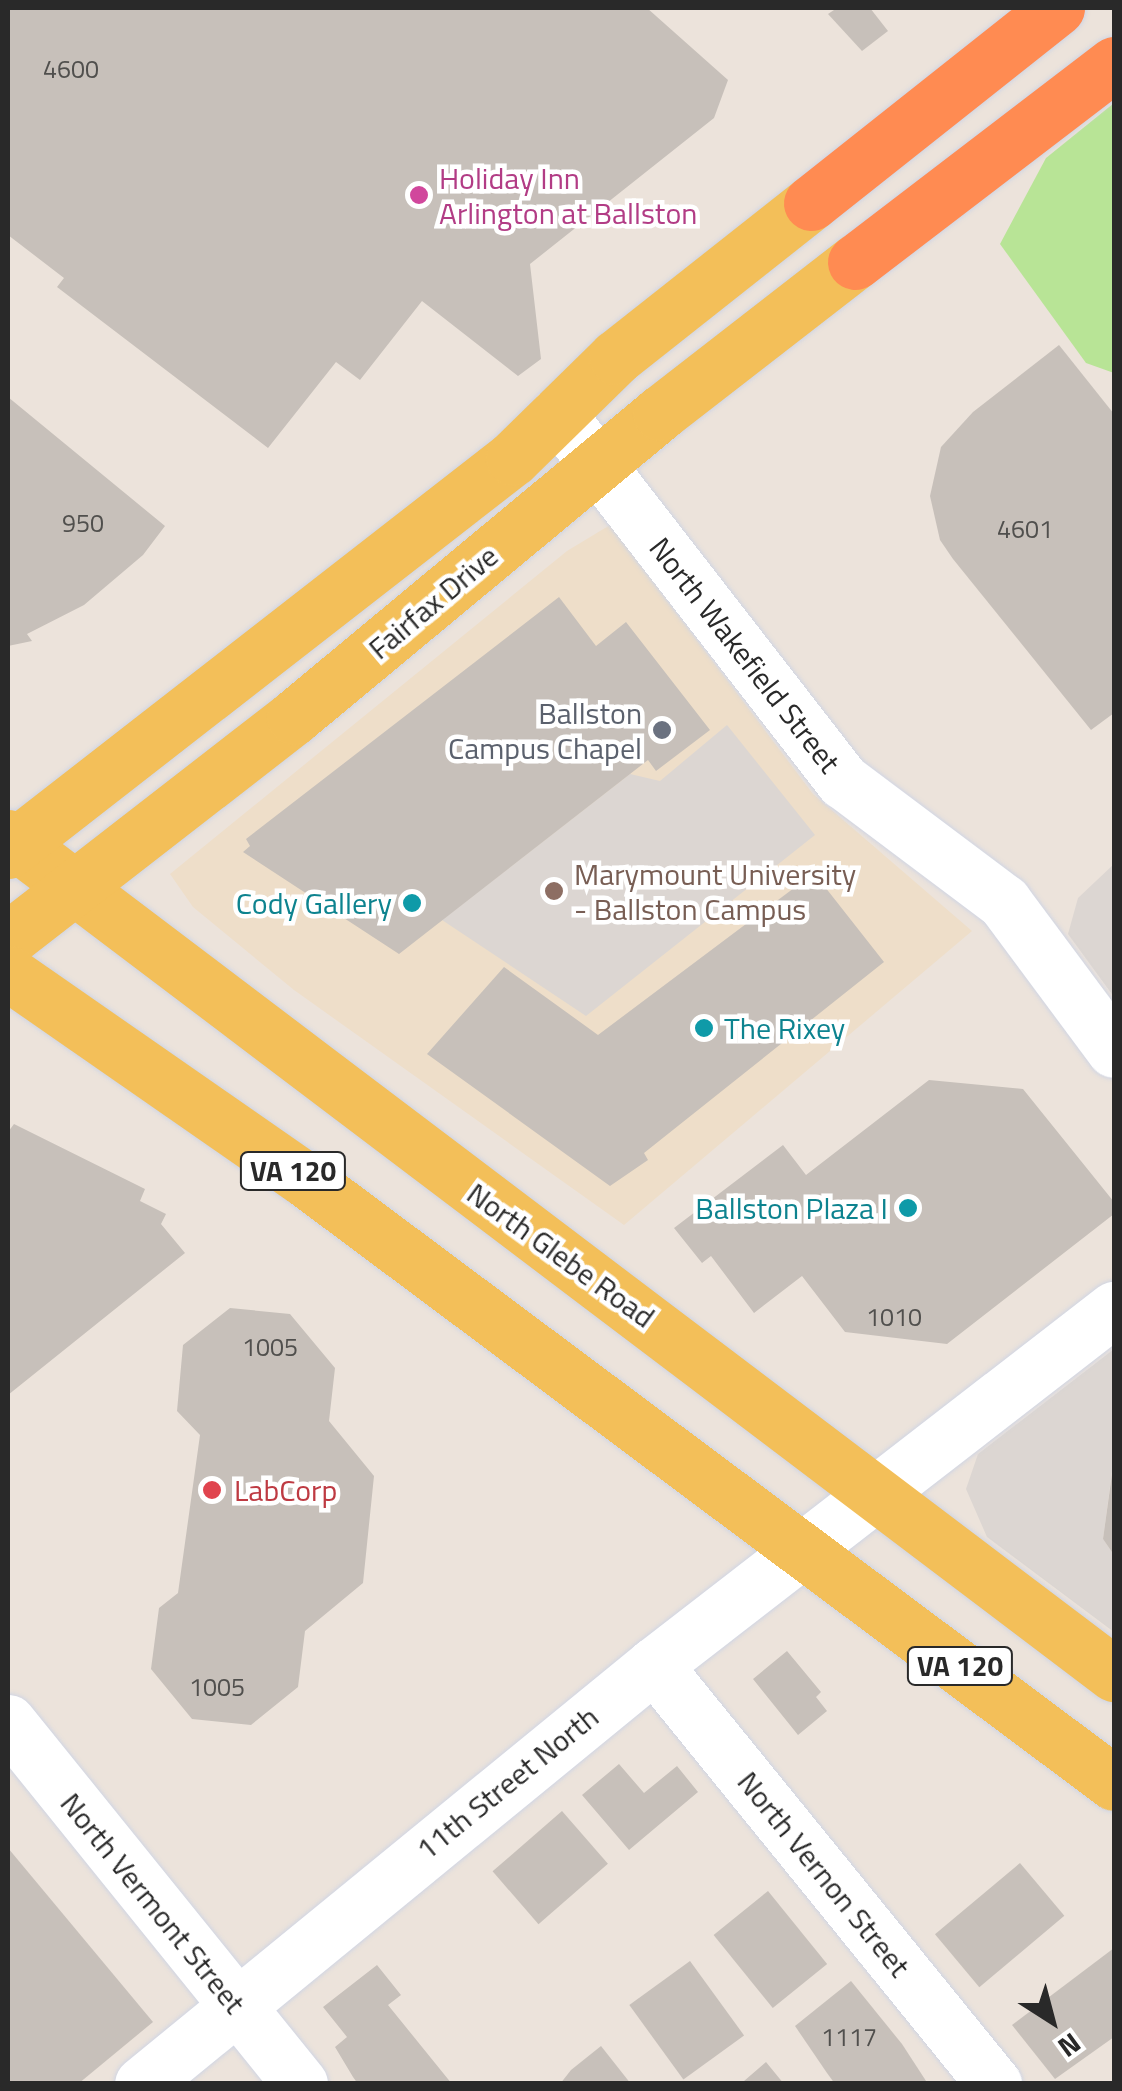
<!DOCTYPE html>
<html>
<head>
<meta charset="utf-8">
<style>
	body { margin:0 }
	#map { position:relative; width:1122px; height:2091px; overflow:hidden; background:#ece3db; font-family:"Titillium Web",sans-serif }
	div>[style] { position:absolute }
	.education>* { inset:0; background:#eedec9 }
	.green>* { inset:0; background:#b8e496 }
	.plaza>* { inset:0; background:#dcd6d2 }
	.building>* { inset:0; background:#c7c0ba; transform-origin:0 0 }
	.roads { filter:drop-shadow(0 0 2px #d0d5e3) drop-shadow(0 0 2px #d0d5e3) }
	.minor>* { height:55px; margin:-27.5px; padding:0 27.5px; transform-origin:27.5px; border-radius:27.5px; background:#fff }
	.major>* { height:55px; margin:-27.5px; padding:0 27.5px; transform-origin:27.5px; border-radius:27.5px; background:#f3bf59 }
	.highway>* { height:55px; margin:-27.5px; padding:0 27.5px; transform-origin:27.5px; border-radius:27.5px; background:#ff8b52 }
	.dots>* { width:28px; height:28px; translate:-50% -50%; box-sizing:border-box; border:5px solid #fff; border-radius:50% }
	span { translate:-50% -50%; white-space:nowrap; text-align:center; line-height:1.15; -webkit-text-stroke:9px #fff; paint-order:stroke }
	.number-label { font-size:25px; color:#504f4d }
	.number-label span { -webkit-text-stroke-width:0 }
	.shield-label span { padding:2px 8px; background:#fff; border:2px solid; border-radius:8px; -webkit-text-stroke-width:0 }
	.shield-label { font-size:28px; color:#292929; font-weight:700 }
	.hotel-label { font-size:30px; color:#b23c85 }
	.left { translate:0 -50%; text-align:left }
	.street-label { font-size:30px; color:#292929 }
	.worship-label { font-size:30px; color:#5b616d }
	.right { translate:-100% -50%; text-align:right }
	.education-label { font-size:30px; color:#785e54 }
	.culture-label { font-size:30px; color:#0d838f }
	.health-label { font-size:30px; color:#be3a42 }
	.frame { position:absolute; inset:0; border:10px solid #292929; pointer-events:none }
	.north { position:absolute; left:1002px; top:1971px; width:100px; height:100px; -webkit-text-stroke:8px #fff; paint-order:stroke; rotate:144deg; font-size:28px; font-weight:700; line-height:40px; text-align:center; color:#292929 }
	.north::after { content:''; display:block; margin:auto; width:35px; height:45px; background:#292929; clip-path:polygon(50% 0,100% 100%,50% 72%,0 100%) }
</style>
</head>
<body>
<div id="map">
	<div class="education">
		<i style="clip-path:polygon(610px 525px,813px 794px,972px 931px,624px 1225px,294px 990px,193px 907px,170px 874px,567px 551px)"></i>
	</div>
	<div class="green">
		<i style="clip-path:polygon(1114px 103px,1114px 373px,1086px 363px,1000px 244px,1046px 158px)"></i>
	</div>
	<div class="plaza">
		<i style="clip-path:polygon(727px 725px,815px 835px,586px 1016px,442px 920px,630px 774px,660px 781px)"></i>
		<i style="clip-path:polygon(1114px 864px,1114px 997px,1068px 934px,1078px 898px)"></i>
		<i style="clip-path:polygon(1114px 1349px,1114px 1457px,1103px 1539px,1114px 1555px,1114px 1632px,987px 1537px,966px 1489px,978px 1454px)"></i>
	</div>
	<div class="building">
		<i style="clip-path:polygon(8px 8px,647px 8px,728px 80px,714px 118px,530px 264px,541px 359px,518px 376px,422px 301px,360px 380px,336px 362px,268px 448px,57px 287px,64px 278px,8px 235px)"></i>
		<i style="clip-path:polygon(837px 8px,870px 8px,888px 31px,862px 51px,828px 14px)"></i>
		<i style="clip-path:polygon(1059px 345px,1114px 414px,1114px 713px,1091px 730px,953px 559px,940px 540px,930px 496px,941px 447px,973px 412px)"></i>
		<i style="clip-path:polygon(8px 397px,165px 526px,143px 555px,84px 605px,27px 634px,32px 641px,8px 646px)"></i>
		<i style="clip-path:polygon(559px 597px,596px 646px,626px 622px,710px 730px,656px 771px,648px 760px,399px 954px,243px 852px,250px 846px,246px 839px)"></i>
		<i style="clip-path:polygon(814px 873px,884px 962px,644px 1153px,648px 1160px,610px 1186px,427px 1054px,504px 967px,598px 1035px)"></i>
		<i style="clip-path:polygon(929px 1080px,1023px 1089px,1114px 1202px,1114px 1214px,947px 1344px,845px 1332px,802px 1276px,754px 1313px,711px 1256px,702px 1263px,674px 1228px,783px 1145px,806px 1175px)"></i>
		<i style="clip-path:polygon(14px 1124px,145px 1189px,140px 1201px,166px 1214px,161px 1224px,185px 1253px,8px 1395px,8px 1132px)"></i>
		<i style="clip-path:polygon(230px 1308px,290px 1314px,335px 1368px,329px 1421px,374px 1476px,363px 1583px,305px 1631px,298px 1687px,251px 1725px,192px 1719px,151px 1669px,159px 1608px,178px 1593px,200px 1435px,177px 1411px,183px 1345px)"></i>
		<i style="clip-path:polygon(1112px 1474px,1114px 1474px,1114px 1555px,1103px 1539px)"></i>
		<i style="clip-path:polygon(787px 1651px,821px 1692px,816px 1697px,827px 1711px,798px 1735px,753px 1679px)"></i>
		<i style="clip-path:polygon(619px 1764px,644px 1793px,677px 1766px,698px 1792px,629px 1850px,582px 1795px)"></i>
		<i style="left:562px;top:1811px;width:70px;height:92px;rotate:49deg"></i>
		<i style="clip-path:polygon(8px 1848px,153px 2022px,78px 2084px,8px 2084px)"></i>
		<i style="left:1020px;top:1863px;width:69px;height:111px;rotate:50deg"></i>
		<i style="left:768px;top:1891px;width:94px;height:70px;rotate:51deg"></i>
		<i style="clip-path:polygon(1114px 1948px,1114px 2037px,1055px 2079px,1012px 2025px)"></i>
		<i style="left:690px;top:1961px;width:92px;height:75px;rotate:54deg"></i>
		<i style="clip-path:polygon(377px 1965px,401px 1995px,388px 2005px,452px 2084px,358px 2084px,353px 2077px,335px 2047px,347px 2037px,323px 2007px)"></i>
		<i style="clip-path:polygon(851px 1981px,902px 2044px,928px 2084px,835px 2084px,827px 2073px,795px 2026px)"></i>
		<i style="clip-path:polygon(601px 2046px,631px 2084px,560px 2084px,571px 2070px)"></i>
		<i style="clip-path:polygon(766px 2062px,784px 2084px,733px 2084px,744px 2081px)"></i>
	</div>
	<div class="roads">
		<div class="minor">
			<i style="left:558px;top:414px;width:465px;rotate:52.2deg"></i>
			<i style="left:843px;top:781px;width:201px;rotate:36.9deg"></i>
			<i style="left:1004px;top:902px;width:184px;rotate:53.4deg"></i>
			<i style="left:654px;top:1665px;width:540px;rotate:50.94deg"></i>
			<i style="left:8px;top:1722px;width:465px;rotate:51.1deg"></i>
			<i style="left:142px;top:2084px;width:662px;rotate:-39.3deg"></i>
			<i style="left:654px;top:1665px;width:582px;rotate:-37.74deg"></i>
		</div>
		<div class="major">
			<i style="left:8px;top:837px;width:1387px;rotate:37.12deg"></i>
			<i style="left:8px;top:851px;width:640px;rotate:-37.89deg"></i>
			<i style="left:513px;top:458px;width:144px;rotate:-44.4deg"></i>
			<i style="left:616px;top:357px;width:248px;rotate:-38.3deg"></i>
			<i style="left:8px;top:939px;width:362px;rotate:-37.8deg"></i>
			<i style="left:294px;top:717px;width:476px;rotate:-39.7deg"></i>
			<i style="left:660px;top:413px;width:247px;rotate:-37.8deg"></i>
			<i style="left:8px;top:973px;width:358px;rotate:34.8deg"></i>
			<i style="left:302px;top:1177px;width:1013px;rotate:36.73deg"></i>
		</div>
		<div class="highway">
			<i style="left:811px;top:203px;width:314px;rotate:-38.4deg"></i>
			<i style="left:855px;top:262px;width:326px;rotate:-37.4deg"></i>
		</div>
	</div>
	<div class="dots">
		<i style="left:419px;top:195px;background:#d1479c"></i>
		<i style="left:662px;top:730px;background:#6b7280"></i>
		<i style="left:554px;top:891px;background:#8d6e63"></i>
		<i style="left:412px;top:903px;background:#0f9aa8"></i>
		<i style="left:704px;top:1028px;background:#0f9aa8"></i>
		<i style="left:908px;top:1208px;background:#0f9aa8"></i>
		<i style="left:212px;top:1490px;background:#e0444e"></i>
	</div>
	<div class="number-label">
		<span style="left:71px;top:69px">4600</span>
		<span style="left:83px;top:523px">950</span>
		<span style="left:1025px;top:529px">4601</span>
		<span style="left:894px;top:1317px">1010</span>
		<span style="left:270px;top:1347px">1005</span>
		<span style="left:217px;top:1687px">1005</span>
		<span style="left:849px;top:2037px">1117</span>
	</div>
	<div class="shield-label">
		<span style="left:293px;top:1171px">VA 120</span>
		<span style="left:960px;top:1666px">VA 120</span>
	</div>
	<div class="hotel-label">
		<span class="left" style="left:439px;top:195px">Holiday Inn<br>Arlington at Ballston</span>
	</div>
	<div class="street-label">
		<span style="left:433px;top:602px;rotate:-40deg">Fairfax Drive</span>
		<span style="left:745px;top:655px;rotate:52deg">North Wakefield Street</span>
		<span style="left:561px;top:1255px;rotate:36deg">North Glebe Road</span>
		<span style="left:507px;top:1783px;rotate:-39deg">11th Street North</span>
		<span style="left:824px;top:1874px;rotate:51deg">North Vernon Street</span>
		<span style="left:153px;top:1903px;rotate:51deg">North Vermont Street</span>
	</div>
	<div class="worship-label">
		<span class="right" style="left:642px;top:730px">Ballston<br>Campus Chapel</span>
	</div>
	<div class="education-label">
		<span class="left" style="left:574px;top:891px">Marymount University<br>- Ballston Campus</span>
	</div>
	<div class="culture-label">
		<span class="right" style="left:392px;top:903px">Cody Gallery</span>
		<span class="left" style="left:724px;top:1028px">The Rixey</span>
		<span class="right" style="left:888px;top:1208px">Ballston Plaza I</span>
	</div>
	<div class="health-label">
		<span class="left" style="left:234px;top:1490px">LabCorp</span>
	</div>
	<div class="frame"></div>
	<div class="north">N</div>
</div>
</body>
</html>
